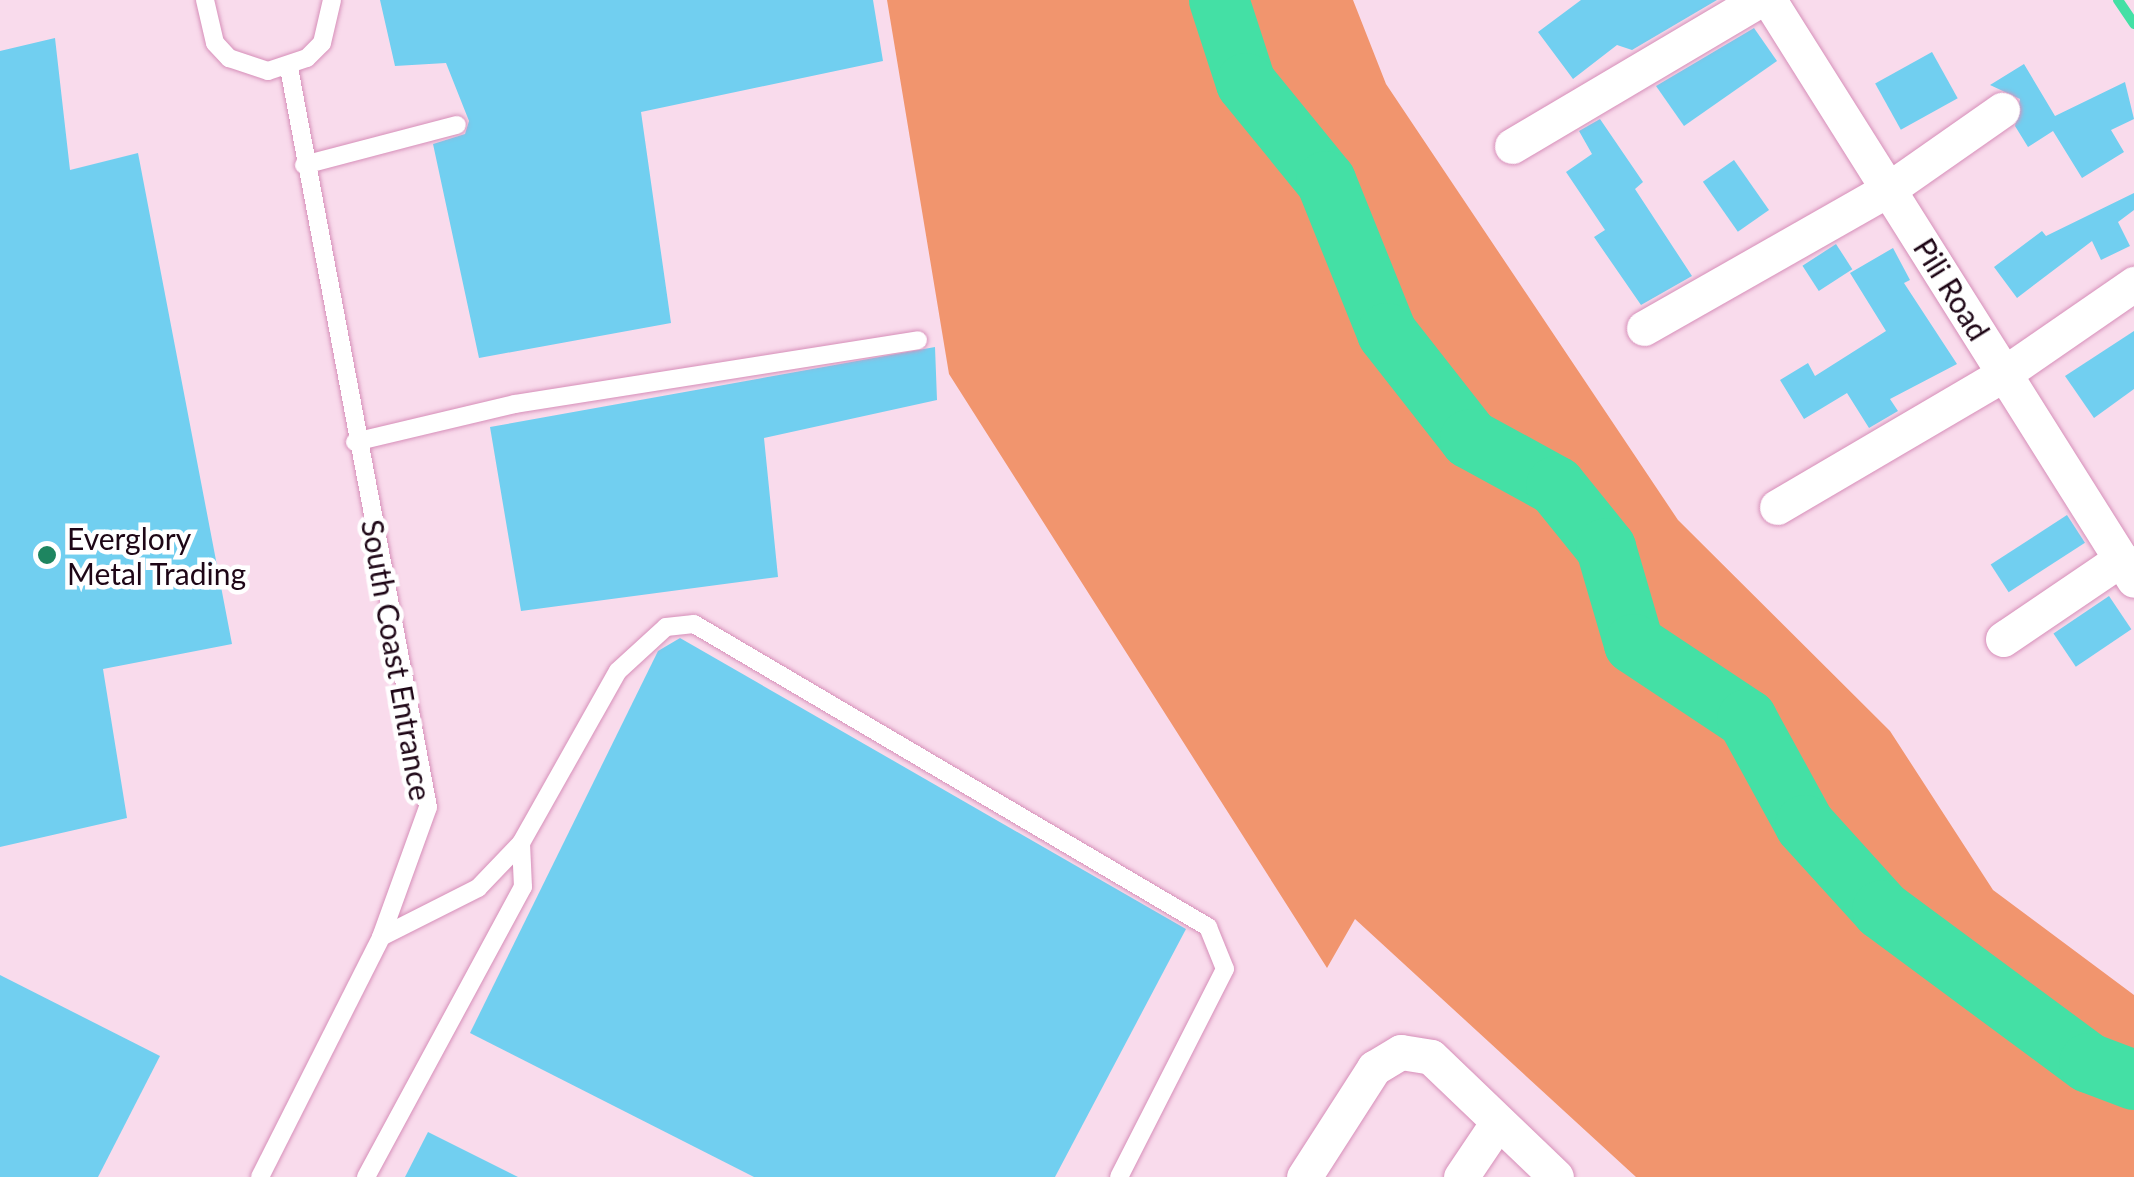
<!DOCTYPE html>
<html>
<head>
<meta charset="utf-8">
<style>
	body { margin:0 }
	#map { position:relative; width:2134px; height:1177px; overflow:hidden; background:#f9dbec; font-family:Lato,sans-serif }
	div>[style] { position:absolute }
	.forest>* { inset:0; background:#f1956e }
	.stream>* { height:10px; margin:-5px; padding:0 5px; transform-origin:5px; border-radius:5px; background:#44e0a5 }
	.river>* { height:60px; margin:-30px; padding:0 30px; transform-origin:30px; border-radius:30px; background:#44e0a5 }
	.building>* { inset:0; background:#71cff0; transform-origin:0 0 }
	.roads { filter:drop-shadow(0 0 2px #d68fb9) drop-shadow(0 0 2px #d68fb9) }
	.lane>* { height:18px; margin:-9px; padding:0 9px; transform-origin:9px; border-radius:9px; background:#fff }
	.street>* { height:35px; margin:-17.5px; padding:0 17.5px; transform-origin:17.5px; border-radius:17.5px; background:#fff }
	.dots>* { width:28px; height:28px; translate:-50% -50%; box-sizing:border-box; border:5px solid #fff; border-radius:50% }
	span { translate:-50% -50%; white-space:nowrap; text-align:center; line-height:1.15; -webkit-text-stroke:9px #fff; paint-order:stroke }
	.street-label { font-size:30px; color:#1e0616 }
	.poi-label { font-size:30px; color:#1e0616 }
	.left { translate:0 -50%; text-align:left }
</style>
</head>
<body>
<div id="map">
	<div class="forest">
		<i style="clip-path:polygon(887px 0,1353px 0,1386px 84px,1678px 520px,1890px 731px,1993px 890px,2134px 995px,2134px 1177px,1636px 1177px,1355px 919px,1327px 968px,949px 374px)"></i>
	</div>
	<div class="stream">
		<i style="left:2118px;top:0;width:29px;rotate:56deg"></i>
	</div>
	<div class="river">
		<i style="left:1219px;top:0;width:87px;rotate:72deg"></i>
		<i style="left:1246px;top:83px;width:127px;rotate:50.8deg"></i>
		<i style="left:1326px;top:181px;width:164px;rotate:68.1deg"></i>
		<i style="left:1387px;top:333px;width:135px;rotate:51.9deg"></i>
		<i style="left:1470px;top:439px;width:98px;rotate:28.7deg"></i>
		<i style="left:1556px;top:486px;width:80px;rotate:51.1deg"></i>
		<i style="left:1606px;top:548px;width:100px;rotate:73.7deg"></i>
		<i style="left:1634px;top:644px;width:136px;rotate:33.6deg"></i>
		<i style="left:1747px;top:719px;width:121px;rotate:61.3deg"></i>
		<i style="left:1805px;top:825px;width:115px;rotate:47.8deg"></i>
		<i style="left:1882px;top:910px;width:257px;rotate:36.5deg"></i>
		<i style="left:2089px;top:1063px;width:48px;rotate:20.7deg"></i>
	</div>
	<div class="building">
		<i style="clip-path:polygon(380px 0,873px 0,883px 61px,641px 112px,671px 323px,479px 358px,433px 144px,465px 134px,469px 121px,446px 63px,395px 66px)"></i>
		<i style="clip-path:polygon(1581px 0,1717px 0,1632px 50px,1617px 45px,1573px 79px,1538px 32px)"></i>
		<i style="clip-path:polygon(1754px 28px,1777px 61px,1684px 126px,1656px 86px)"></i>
		<i style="clip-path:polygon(55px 38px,70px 170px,138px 153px,232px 644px,103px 669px,127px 818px,0 847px,0 51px)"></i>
		<i style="left:1932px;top:52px;width:53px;height:65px;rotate:61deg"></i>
		<i style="clip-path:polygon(2024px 64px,2055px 116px,2125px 82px,2134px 119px,2111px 130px,2124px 152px,2082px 178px,2053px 131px,2028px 147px,2015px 126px,2020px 99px,1990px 85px)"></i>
		<i style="clip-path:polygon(1600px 119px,1643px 182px,1635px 189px,1692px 276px,1641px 305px,1594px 237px,1605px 230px,1566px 172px,1592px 154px,1579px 131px)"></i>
		<i style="left:1734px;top:160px;width:61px;height:38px;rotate:55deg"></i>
		<i style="clip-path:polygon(2134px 193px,2134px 210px,2118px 222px,2130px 246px,2101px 260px,2092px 241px,2017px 298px,1994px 267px,2042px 231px,2046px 236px)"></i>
		<i style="left:1836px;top:244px;width:30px;height:40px;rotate:57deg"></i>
		<i style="clip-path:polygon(1893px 248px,1910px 280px,1904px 283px,1957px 364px,1890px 399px,1898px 411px,1869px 428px,1847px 393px,1804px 419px,1780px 380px,1808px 363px,1815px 376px,1886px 331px,1850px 273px)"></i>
		<i style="clip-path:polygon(2134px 331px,2134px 389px,2094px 418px,2065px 376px)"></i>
		<i style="clip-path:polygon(935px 347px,937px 400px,764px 438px,778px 577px,521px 611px,490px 427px)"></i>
		<i style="left:2067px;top:515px;width:33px;height:91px;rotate:57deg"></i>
		<i style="left:2109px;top:596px;width:40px;height:67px;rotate:56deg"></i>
		<i style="clip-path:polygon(680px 638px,1186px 929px,1055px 1177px,754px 1177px,470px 1033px,658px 651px)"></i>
		<i style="clip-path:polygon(0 975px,160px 1056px,98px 1177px,0 1177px)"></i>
		<i style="clip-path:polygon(428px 1132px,518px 1177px,405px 1177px)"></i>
	</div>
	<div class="roads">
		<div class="lane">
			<i style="left:205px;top:0;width:44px;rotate:76.9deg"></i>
			<i style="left:215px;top:43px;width:21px;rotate:47deg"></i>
			<i style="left:229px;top:58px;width:41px;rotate:18.4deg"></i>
			<i style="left:268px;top:71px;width:41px;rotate:-18.4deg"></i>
			<i style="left:307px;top:58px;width:21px;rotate:-45deg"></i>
			<i style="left:322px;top:43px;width:44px;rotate:-76.9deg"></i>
			<i style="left:304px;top:165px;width:158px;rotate:-14.7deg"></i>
			<i style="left:355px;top:442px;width:164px;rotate:-13.4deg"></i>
			<i style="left:515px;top:404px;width:408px;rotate:-9deg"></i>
			<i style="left:381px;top:937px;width:109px;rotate:-26.8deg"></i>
			<i style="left:478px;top:888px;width:62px;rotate:-46.3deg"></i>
			<i style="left:521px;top:843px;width:197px;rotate:-60.6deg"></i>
			<i style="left:618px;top:671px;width:65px;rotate:-42.5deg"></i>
			<i style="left:666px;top:627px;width:28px;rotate:-6deg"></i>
			<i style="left:694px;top:624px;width:597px;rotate:30.52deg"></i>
			<i style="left:1208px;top:927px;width:45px;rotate:68deg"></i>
			<i style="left:1225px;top:969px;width:233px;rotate:117deg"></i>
			<i style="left:260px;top:1177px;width:269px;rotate:-63.2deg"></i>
			<i style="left:381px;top:937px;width:138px;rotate:-70.1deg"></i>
			<i style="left:428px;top:807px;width:752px;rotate:-100.65deg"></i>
			<i style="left:366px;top:1177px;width:330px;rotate:-61.6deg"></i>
			<i style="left:523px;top:887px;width:44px;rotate:-92.6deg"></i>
		</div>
		<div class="street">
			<i style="left:1769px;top:0;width:685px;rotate:57.82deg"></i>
			<i style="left:1512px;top:146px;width:287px;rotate:-30.6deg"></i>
			<i style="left:1644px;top:328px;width:282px;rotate:-29.6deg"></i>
			<i style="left:1889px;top:189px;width:138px;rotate:-35deg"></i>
			<i style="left:1777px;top:507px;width:264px;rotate:-30.4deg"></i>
			<i style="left:2005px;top:373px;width:157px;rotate:-34.6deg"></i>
			<i style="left:2003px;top:639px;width:143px;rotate:-34.1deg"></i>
			<i style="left:1304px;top:1177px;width:130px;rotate:-57.3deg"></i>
			<i style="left:1374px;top:1068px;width:31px;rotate:-31deg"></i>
			<i style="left:1401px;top:1052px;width:30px;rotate:9deg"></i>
			<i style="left:1431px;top:1057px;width:173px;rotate:43.8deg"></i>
			<i style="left:1461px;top:1177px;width:66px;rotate:-56.1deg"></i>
		</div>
	</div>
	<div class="dots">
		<i style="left:47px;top:555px;background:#1e8560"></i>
	</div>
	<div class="street-label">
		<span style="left:1952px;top:289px;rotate:58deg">Pili Road</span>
		<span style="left:397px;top:660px;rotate:80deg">South Coast Entrance</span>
	</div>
	<div class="poi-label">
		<span class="left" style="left:67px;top:555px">Everglory<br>Metal Trading</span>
	</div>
</div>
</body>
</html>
